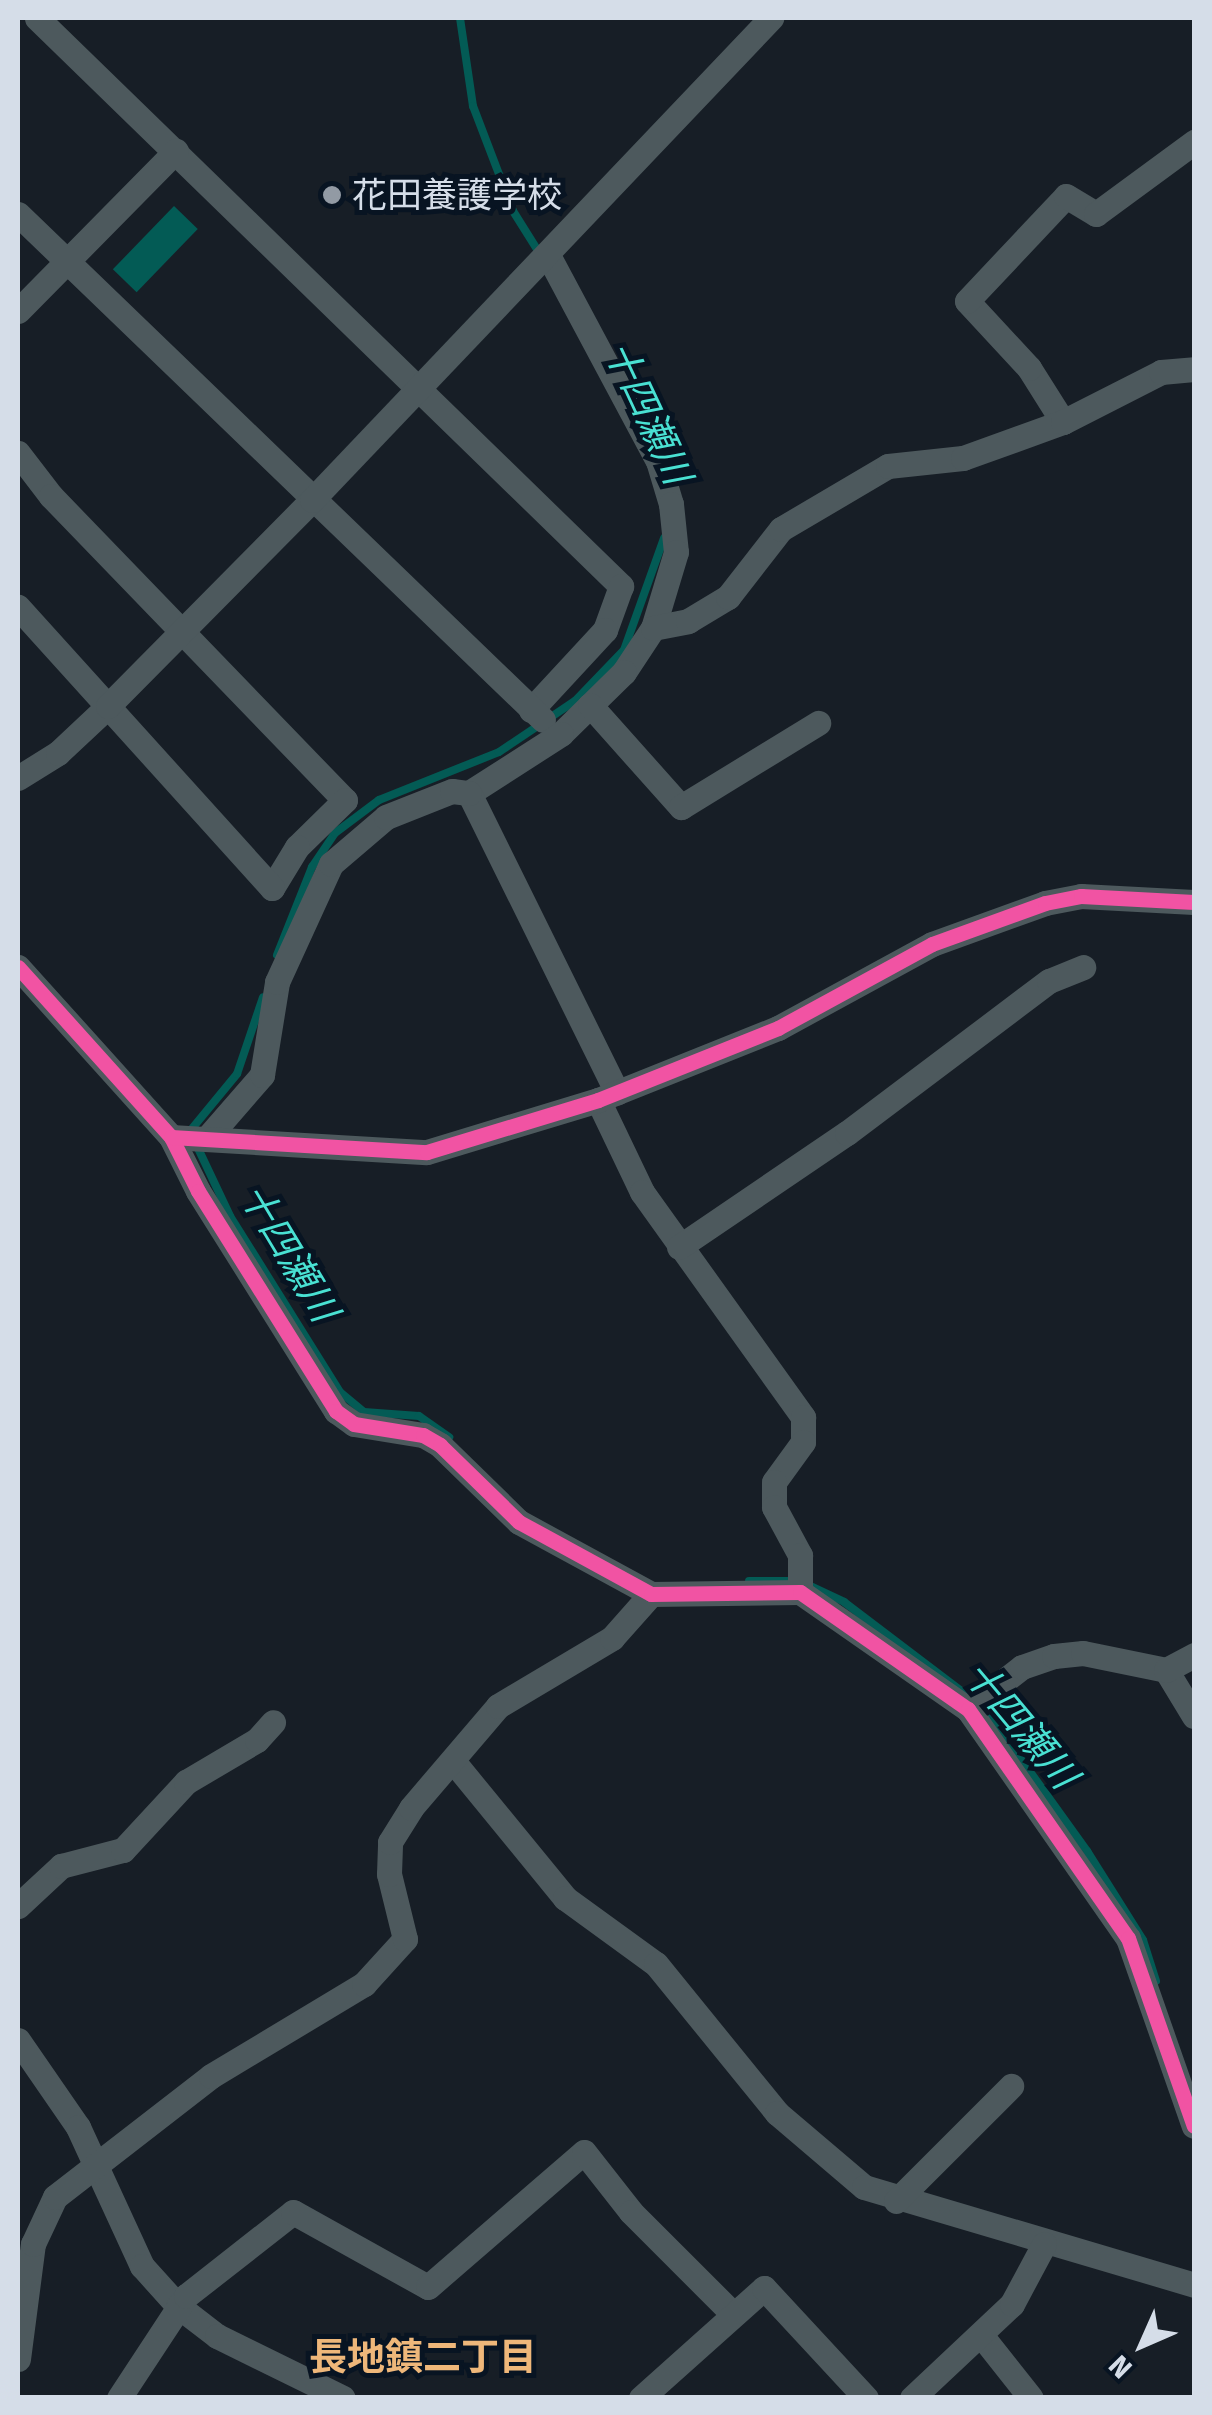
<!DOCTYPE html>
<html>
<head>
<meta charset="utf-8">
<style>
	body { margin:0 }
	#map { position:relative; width:1212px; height:2415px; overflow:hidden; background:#171e26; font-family:"Fira Sans","Noto Sans JP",sans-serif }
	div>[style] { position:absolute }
	.water>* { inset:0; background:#035b55; transform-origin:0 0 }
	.stream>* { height:8px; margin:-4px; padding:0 4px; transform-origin:4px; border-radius:4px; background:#035b55 }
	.minor>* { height:25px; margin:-12.5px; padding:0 12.5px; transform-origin:12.5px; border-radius:12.5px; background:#4d595d }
	.cycleway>* { height:15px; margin:-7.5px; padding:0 7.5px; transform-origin:7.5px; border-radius:7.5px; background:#f153a3 }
	.dots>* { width:28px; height:28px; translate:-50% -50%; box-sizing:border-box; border:5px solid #081422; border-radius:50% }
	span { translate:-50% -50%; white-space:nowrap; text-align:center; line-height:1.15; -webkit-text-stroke:10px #081422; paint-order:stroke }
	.poi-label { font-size:35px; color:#d5dde8 }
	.left { translate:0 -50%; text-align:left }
	.water-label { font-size:38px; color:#49e1d3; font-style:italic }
	.neighbourhood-label { font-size:38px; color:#eeb77a; font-weight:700 }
	.frame { position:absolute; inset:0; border:20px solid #d5dde8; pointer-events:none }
	.north { position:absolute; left:1092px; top:2295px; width:100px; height:100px; -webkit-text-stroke:8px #081422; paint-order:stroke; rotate:225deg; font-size:28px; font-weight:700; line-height:40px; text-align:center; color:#d5dde8 }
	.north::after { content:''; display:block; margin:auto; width:35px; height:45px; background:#d5dde8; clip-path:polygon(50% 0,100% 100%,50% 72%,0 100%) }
</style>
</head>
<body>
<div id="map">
	<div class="water">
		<i style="left:174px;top:206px;width:33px;height:88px;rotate:44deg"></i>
	</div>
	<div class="stream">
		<i style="left:460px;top:18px;width:89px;rotate:81.6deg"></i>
		<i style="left:473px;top:106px;width:112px;rotate:69.1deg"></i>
		<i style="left:513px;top:211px;width:51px;rotate:57.9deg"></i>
		<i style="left:277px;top:955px;width:95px;rotate:-68.3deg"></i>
		<i style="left:312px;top:867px;width:41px;rotate:-55.9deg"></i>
		<i style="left:335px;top:833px;width:55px;rotate:-36.9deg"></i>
		<i style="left:379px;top:800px;width:129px;rotate:-21.8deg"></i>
		<i style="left:499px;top:752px;width:92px;rotate:-33.9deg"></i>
		<i style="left:575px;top:701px;width:71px;rotate:-46.1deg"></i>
		<i style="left:624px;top:650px;width:119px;rotate:-70.3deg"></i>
		<i style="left:190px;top:1131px;width:74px;rotate:-50.5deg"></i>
		<i style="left:237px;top:1074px;width:81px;rotate:-71.3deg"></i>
		<i style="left:196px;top:1144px;width:80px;rotate:64.7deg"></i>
		<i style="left:230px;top:1216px;width:208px;rotate:58deg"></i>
		<i style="left:340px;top:1392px;width:31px;rotate:40deg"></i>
		<i style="left:364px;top:1412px;width:55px;rotate:4.2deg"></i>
		<i style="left:419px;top:1416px;width:37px;rotate:35deg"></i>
		<i style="left:749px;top:1581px;width:41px"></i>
		<i style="left:808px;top:1585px;width:40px;rotate:25deg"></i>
		<i style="left:844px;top:1602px;width:177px;rotate:37.2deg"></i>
		<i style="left:985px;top:1709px;width:175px;rotate:54.3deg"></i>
		<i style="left:1087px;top:1851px;width:105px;rotate:57.8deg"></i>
		<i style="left:1143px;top:1940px;width:43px;rotate:72.4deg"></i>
	</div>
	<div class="minor">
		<i style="left:37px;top:18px;width:815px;rotate:44.2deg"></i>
		<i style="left:621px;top:586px;width:47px;rotate:110deg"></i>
		<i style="left:605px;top:630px;width:109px;rotate:132.8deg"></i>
		<i style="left:18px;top:214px;width:729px;rotate:43.94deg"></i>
		<i style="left:549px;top:257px;width:231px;rotate:61.9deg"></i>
		<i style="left:658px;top:461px;width:45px;rotate:73.2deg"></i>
		<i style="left:671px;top:504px;width:48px;rotate:84.1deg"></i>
		<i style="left:676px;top:552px;width:79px;rotate:106.8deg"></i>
		<i style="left:653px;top:628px;width:53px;rotate:123.4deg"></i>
		<i style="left:624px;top:672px;width:88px;rotate:135.5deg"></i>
		<i style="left:561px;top:734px;width:109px;rotate:147.3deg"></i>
		<i style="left:469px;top:793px;width:334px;rotate:63.7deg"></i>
		<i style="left:18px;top:311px;width:225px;rotate:-45.4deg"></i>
		<i style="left:1063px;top:422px;width:64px;rotate:-122.2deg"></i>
		<i style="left:1029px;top:368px;width:91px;rotate:-132.8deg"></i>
		<i style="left:967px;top:301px;width:144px;rotate:-46.7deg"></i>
		<i style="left:1066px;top:196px;width:35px;rotate:31deg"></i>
		<i style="left:1096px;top:214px;width:122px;rotate:-36.3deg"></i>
		<i style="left:18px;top:453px;width:54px;rotate:52.5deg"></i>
		<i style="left:51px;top:496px;width:423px;rotate:46deg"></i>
		<i style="left:345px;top:800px;width:67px;rotate:135.6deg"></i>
		<i style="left:297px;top:847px;width:48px;rotate:121.4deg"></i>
		<i style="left:272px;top:888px;width:379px;rotate:-132.1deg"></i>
		<i style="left:653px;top:628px;width:36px;rotate:-11deg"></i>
		<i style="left:688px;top:621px;width:47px;rotate:-31deg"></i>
		<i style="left:728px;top:597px;width:86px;rotate:-52.1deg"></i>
		<i style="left:781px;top:529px;width:124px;rotate:-30.5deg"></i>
		<i style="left:888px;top:466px;width:75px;rotate:-6.1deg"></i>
		<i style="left:963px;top:458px;width:106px;rotate:-19.8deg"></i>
		<i style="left:1063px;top:422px;width:110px;rotate:-27deg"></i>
		<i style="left:1161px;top:372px;width:33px;rotate:-5deg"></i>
		<i style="left:590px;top:705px;width:137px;rotate:48.3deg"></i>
		<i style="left:681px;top:807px;width:161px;rotate:-31.5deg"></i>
		<i style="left:18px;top:778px;width:47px;rotate:-32deg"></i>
		<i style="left:58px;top:753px;width:69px;rotate:-43.2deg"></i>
		<i style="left:108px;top:706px;width:290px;rotate:-45.3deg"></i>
		<i style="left:312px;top:500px;width:666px;rotate:-46.4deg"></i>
		<i style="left:18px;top:967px;width:229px;rotate:48deg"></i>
		<i style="left:171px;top:1137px;width:60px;rotate:63.4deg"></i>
		<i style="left:198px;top:1191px;width:260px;rotate:57.9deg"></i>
		<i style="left:336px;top:1411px;width:22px;rotate:36deg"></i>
		<i style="left:354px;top:1424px;width:70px;rotate:9.1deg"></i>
		<i style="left:423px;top:1435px;width:20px;rotate:30deg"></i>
		<i style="left:440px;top:1445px;width:110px;rotate:44.3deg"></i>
		<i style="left:519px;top:1522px;width:150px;rotate:28.6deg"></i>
		<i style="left:651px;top:1594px;width:149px;rotate:-0.8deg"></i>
		<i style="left:800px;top:1592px;width:205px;rotate:34.9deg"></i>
		<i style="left:968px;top:1709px;width:279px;rotate:55.1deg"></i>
		<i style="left:1128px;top:1938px;width:199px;rotate:70.7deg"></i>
		<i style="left:598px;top:1100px;width:102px;rotate:64.4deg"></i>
		<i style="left:642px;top:1192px;width:277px;rotate:54.4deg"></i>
		<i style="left:803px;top:1417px;width:25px;rotate:90deg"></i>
		<i style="left:803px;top:1442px;width:49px;rotate:125.9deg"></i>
		<i style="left:774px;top:1482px;width:25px;rotate:90deg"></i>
		<i style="left:774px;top:1507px;width:55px;rotate:61.6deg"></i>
		<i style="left:800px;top:1555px;width:37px;rotate:90deg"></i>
		<i style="left:209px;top:1136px;width:81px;rotate:-49deg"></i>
		<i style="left:262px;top:1075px;width:94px;rotate:-80.8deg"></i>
		<i style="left:277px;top:982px;width:130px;rotate:-65.4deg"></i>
		<i style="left:331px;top:864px;width:72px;rotate:-40.5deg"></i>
		<i style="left:386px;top:817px;width:71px;rotate:-21.5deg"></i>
		<i style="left:452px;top:791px;width:17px;rotate:7deg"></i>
		<i style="left:171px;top:1137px;width:256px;rotate:3.4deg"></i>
		<i style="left:427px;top:1152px;width:179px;rotate:-16.9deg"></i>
		<i style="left:598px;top:1100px;width:194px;rotate:-21.8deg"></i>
		<i style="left:778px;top:1028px;width:175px;rotate:-28.6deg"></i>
		<i style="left:932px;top:944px;width:120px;rotate:-19.9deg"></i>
		<i style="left:1045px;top:903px;width:37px;rotate:-11deg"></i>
		<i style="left:1081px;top:896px;width:113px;rotate:3deg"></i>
		<i style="left:679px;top:1247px;width:203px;rotate:-34.2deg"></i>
		<i style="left:847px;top:1133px;width:253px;rotate:-37deg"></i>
		<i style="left:1049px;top:981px;width:37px;rotate:-22deg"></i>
		<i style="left:1166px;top:1670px;width:54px;rotate:58.7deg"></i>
		<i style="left:968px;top:1709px;width:68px;rotate:-37.9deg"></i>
		<i style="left:1022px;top:1667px;width:34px;rotate:-19deg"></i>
		<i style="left:1054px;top:1656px;width:29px;rotate:-6deg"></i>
		<i style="left:1083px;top:1653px;width:85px;rotate:11.6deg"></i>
		<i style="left:1166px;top:1670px;width:32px;rotate:-28deg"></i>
		<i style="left:453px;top:1761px;width:177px;rotate:50.7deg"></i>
		<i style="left:565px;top:1898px;width:112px;rotate:36deg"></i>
		<i style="left:656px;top:1964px;width:192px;rotate:50.9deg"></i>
		<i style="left:777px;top:2113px;width:114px;rotate:40.4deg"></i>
		<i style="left:864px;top:2187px;width:344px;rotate:16.5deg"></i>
		<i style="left:18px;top:1906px;width:59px;rotate:-42.9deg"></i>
		<i style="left:61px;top:1866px;width:64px;rotate:-14.5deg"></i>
		<i style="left:123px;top:1850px;width:93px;rotate:-47.2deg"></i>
		<i style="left:186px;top:1782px;width:82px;rotate:-30.6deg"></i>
		<i style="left:257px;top:1740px;width:24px;rotate:-48deg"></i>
		<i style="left:18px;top:2040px;width:106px;rotate:55.4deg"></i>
		<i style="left:78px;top:2127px;width:153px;rotate:65.3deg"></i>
		<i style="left:142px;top:2266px;width:54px;rotate:48deg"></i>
		<i style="left:178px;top:2306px;width:49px;rotate:37.6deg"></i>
		<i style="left:217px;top:2336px;width:140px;rotate:26.2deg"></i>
		<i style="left:896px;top:2201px;width:163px;rotate:-45deg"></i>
		<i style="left:981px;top:2335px;width:80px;rotate:51.6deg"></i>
		<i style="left:18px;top:2359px;width:116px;rotate:-82.6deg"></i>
		<i style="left:33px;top:2244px;width:52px;rotate:-64.9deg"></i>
		<i style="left:55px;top:2197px;width:197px;rotate:-37.8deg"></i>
		<i style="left:211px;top:2076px;width:179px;rotate:-31deg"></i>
		<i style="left:364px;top:1984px;width:61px;rotate:-47.7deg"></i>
		<i style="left:405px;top:1939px;width:67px;rotate:-103.8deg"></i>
		<i style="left:389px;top:1874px;width:32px;rotate:-88deg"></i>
		<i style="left:390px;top:1842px;width:40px;rotate:-58deg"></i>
		<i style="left:411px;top:1808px;width:134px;rotate:-49.5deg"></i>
		<i style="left:498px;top:1706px;width:133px;rotate:-30.8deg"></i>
		<i style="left:612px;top:1638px;width:59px;rotate:-48.4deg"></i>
		<i style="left:119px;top:2398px;width:122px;rotate:-56.7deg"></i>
		<i style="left:186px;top:2296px;width:136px;rotate:-38.1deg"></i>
		<i style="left:293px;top:2212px;width:154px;rotate:29.1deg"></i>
		<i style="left:428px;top:2287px;width:206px;rotate:-40.9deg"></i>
		<i style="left:584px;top:2152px;width:76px;rotate:51.9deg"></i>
		<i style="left:631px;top:2212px;width:143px;rotate:45deg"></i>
		<i style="left:641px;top:2398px;width:165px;rotate:-41.8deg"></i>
		<i style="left:764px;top:2288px;width:150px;rotate:47.2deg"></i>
		<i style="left:912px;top:2398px;width:137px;rotate:-43.2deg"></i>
		<i style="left:1012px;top:2304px;width:68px;rotate:-61.9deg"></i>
	</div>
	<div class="cycleway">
		<i style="left:18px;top:967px;width:229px;rotate:48deg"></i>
		<i style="left:171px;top:1137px;width:60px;rotate:63.4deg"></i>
		<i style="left:198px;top:1191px;width:260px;rotate:57.9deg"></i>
		<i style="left:336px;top:1411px;width:22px;rotate:36deg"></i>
		<i style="left:354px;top:1424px;width:70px;rotate:9.1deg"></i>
		<i style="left:423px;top:1435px;width:20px;rotate:30deg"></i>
		<i style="left:440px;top:1445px;width:110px;rotate:44.3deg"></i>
		<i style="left:519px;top:1522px;width:150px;rotate:28.6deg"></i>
		<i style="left:651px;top:1594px;width:149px;rotate:-0.8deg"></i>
		<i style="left:800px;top:1592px;width:205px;rotate:34.9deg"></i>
		<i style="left:968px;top:1709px;width:279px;rotate:55.1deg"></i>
		<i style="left:1128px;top:1938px;width:199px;rotate:70.7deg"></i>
		<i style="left:171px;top:1137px;width:256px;rotate:3.4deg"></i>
		<i style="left:427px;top:1152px;width:179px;rotate:-16.9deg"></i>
		<i style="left:598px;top:1100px;width:194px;rotate:-21.8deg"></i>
		<i style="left:778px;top:1028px;width:175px;rotate:-28.6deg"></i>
		<i style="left:932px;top:944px;width:120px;rotate:-19.9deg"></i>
		<i style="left:1045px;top:903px;width:37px;rotate:-11deg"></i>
		<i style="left:1081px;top:896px;width:113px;rotate:3deg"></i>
	</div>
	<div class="dots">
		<i style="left:332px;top:195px;background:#929aa4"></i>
	</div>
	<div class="poi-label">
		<span class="left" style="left:352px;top:195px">花田養護学校</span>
	</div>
	<div class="water-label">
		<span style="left:647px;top:413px;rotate:65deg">十四瀬川</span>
		<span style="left:288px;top:1253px;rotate:59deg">十四瀬川</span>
		<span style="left:1020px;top:1725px;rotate:50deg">十四瀬川</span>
	</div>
	<div class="neighbourhood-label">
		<span style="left:423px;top:2358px">長地鎮二丁目</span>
	</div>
	<div class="frame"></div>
	<div class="north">N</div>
</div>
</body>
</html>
